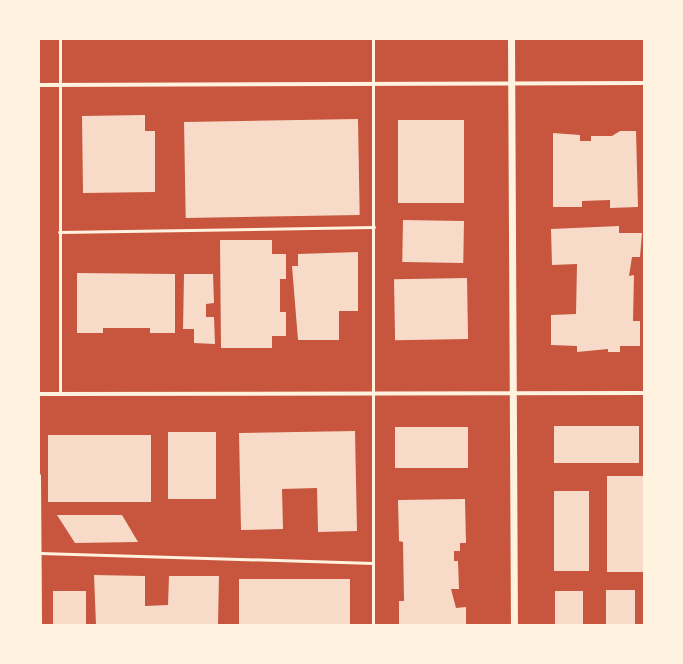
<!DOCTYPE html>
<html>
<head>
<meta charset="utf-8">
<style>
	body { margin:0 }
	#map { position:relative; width:683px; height:664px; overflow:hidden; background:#c8553d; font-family:"Asap Condensed",sans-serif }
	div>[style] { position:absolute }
	.building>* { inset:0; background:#f7dbc8; transform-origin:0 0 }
	.service>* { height:3px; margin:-1.5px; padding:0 1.5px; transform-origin:1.5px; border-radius:1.5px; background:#fff3e0 }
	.minor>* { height:4px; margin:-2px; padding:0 2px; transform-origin:2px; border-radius:2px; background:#fff3e0 }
	.tertiary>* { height:7px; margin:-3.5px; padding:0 3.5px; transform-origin:3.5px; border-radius:3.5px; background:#fff3e0 }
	span { translate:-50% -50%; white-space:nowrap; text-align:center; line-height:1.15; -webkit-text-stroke:3px #fff3e0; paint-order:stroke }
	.frame { position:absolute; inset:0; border:40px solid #fff3e0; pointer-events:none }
</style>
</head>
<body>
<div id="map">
	<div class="building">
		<i style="clip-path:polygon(145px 115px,145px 131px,155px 131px,155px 192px,83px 193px,82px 116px)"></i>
		<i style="left:358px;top:119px;width:96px;height:174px;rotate:89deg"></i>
		<i style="left:398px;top:120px;width:66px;height:83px"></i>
		<i style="clip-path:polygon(620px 131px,636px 131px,638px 207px,610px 208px,610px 200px,582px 201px,582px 207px,553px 207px,553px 133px,580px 135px,580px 141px,591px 141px,591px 136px,612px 136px)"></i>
		<i style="left:403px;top:220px;width:61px;height:42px;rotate:1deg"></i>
		<i style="clip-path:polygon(619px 226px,619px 233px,642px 233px,640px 257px,632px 257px,629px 276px,634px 275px,633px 321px,640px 321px,640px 346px,620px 346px,620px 352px,608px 352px,608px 349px,577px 352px,577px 346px,551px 345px,551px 315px,576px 314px,577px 264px,552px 265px,551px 229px)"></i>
		<i style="clip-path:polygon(220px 240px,272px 240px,272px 254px,286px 254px,286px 279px,280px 279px,280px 312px,286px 312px,286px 336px,272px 336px,272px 348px,221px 348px)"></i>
		<i style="clip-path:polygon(358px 252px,358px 311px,339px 311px,339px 340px,298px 340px,292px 266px,298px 266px,298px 254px)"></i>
		<i style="clip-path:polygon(77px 273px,175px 274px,175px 333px,150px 333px,150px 328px,103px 328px,103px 333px,77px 333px)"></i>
		<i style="clip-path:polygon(184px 274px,213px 274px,214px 303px,206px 304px,206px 317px,214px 317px,215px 344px,194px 343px,194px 329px,183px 329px)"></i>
		<i style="left:467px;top:278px;width:61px;height:73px;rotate:89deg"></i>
		<i style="left:554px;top:426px;width:85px;height:37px"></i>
		<i style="left:395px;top:427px;width:73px;height:41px"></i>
		<i style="clip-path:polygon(355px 431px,357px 531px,318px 532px,317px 488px,282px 489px,283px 529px,241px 530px,239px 433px)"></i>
		<i style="left:168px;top:432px;width:48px;height:67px"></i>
		<i style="left:48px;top:435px;width:103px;height:67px"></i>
		<i style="left:607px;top:476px;width:37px;height:96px"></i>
		<i style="left:554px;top:491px;width:35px;height:80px"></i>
		<i style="clip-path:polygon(465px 499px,466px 543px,460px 543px,460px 551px,454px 551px,454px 561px,458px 561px,459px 589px,451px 589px,456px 608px,466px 607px,466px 625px,399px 625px,399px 601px,404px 601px,403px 542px,399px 541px,398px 500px)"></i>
		<i style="clip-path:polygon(57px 515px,122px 515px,138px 542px,75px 543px)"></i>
		<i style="clip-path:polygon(94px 575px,145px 576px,145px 606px,168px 605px,169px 576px,219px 576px,218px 625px,96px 625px)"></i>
		<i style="left:239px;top:579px;width:111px;height:46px"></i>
		<i style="left:606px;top:590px;width:29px;height:35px"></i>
		<i style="left:53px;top:591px;width:33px;height:34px"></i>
		<i style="left:555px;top:591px;width:28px;height:34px"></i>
	</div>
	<div class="service">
		<i style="left:59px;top:232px;width:315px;rotate:-0.9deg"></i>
		<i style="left:60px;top:393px;width:354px;rotate:-90deg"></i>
		<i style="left:39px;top:475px;width:150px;rotate:89.6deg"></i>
		<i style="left:40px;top:553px;width:333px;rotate:1.7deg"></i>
		<i style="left:373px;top:563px;width:524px;rotate:-90deg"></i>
		<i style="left:373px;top:563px;width:62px;rotate:90deg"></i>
	</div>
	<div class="minor">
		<i style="left:39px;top:85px;width:605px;rotate:-0.19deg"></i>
		<i style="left:39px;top:394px;width:605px;rotate:-0.09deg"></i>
	</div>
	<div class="tertiary">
		<i style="left:511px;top:39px;width:586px;rotate:89.71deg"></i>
	</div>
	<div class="frame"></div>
</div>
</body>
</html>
